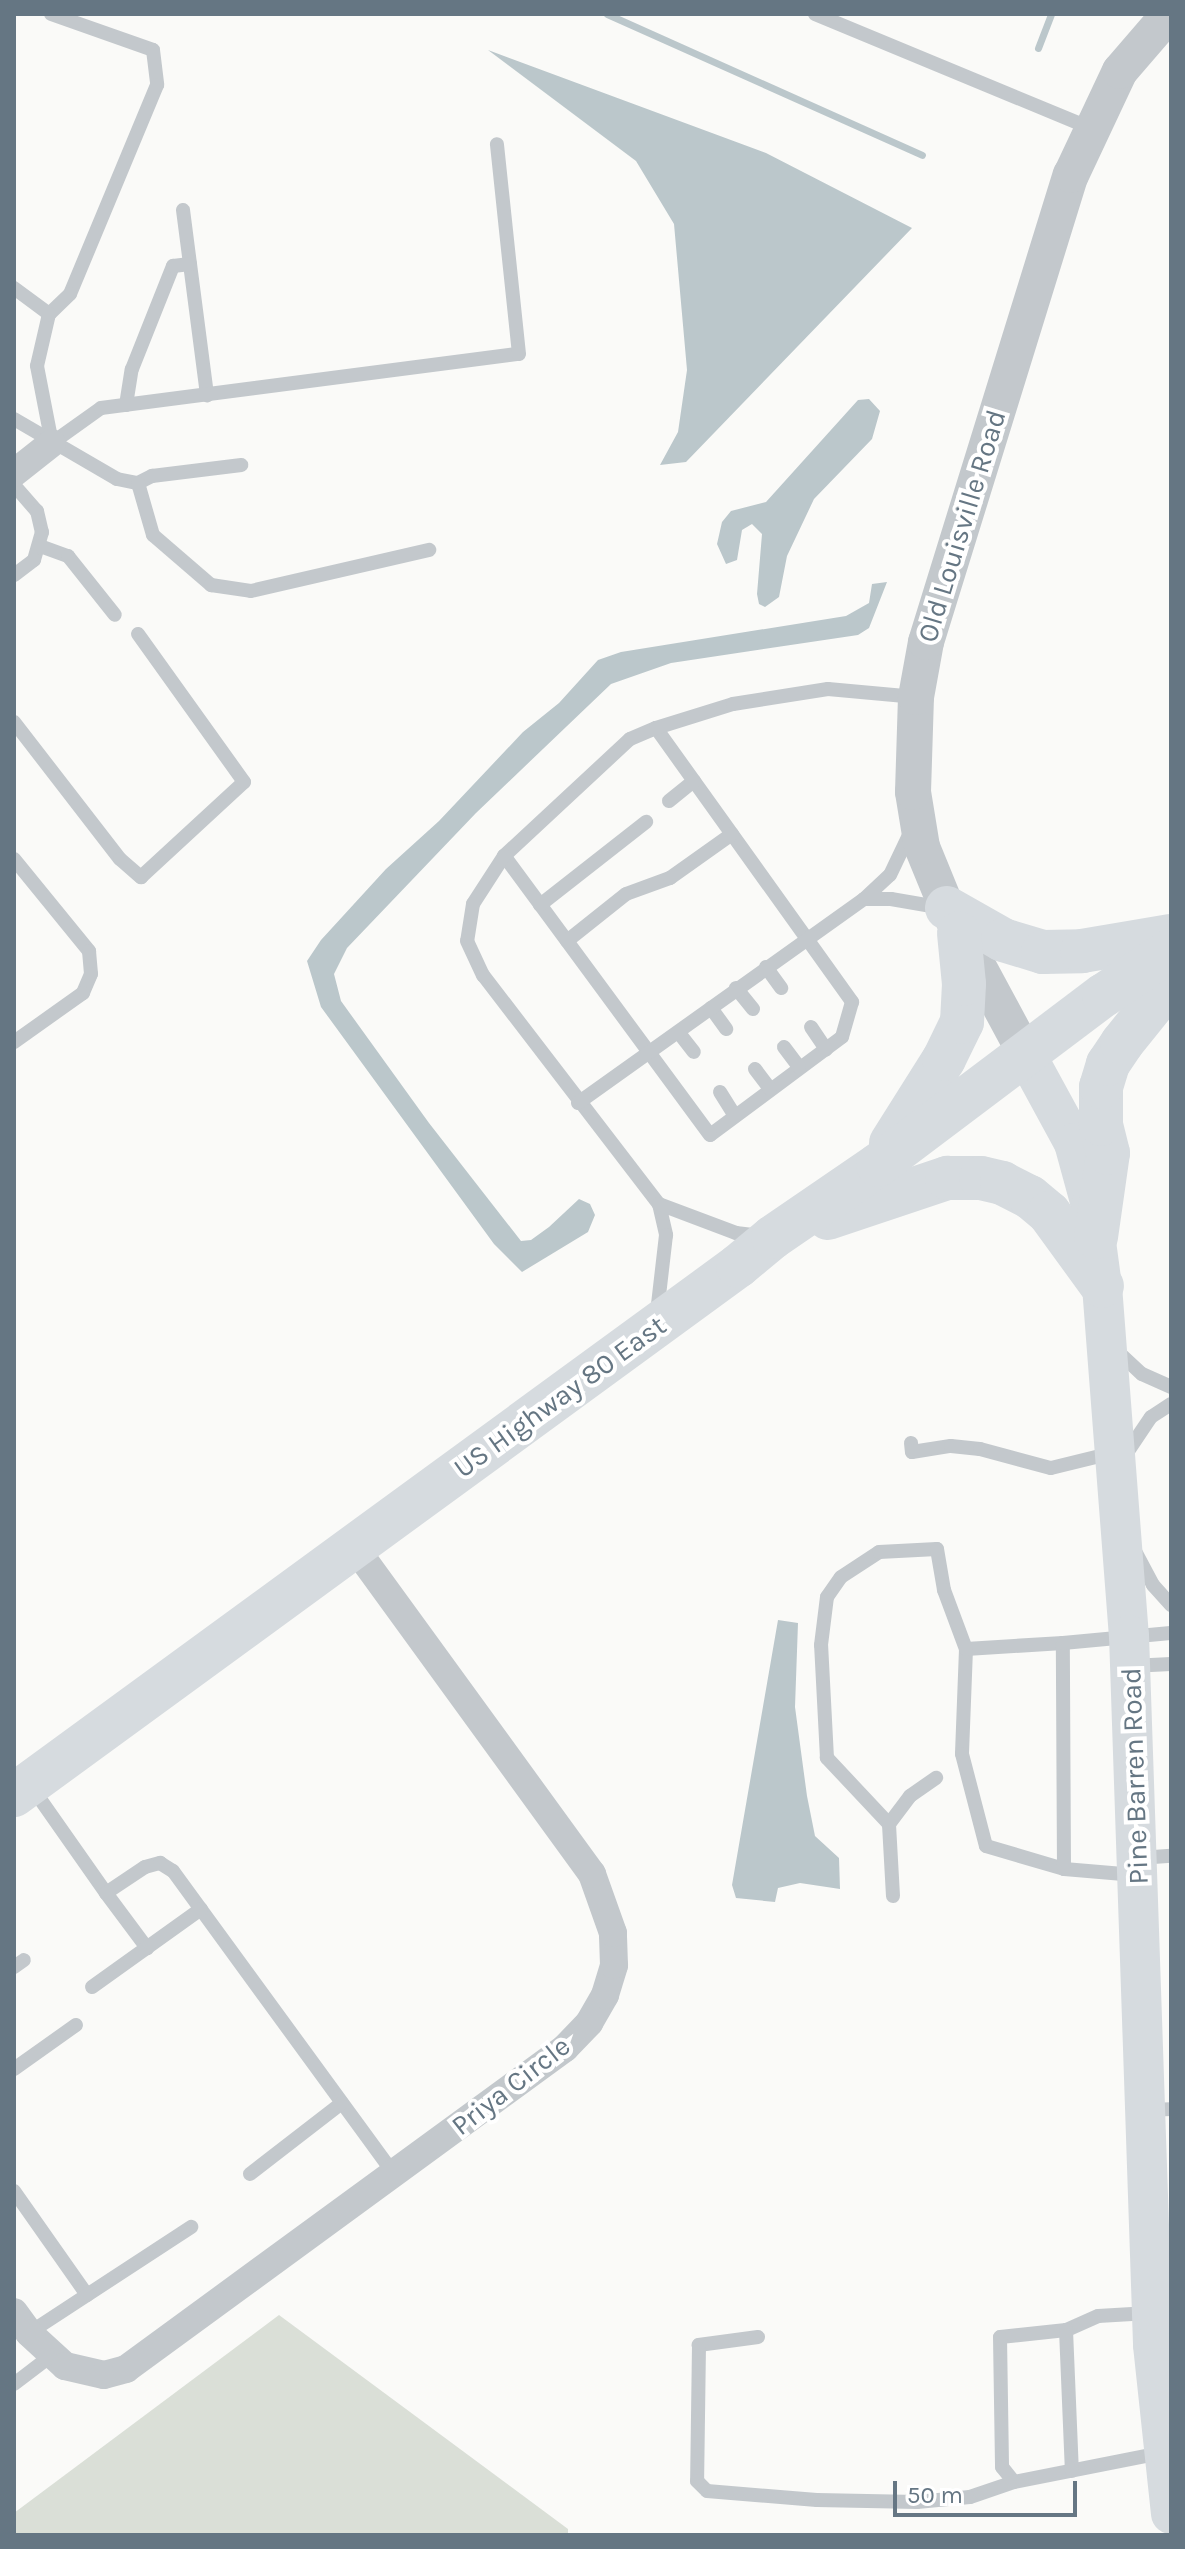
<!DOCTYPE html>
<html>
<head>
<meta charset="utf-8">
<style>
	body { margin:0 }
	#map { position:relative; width:1185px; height:2549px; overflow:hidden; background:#fafaf8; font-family:Karla,sans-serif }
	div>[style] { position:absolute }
	.green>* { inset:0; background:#dadfd7 }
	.water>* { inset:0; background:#bbc7cb }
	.stream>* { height:7px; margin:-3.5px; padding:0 3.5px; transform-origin:3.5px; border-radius:3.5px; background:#bbc7cb }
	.service>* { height:14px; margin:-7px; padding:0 7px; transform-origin:7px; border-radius:7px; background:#c3c8cc }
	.minor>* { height:28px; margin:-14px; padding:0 14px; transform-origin:14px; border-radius:14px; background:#c3c8cc }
	.tertiary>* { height:36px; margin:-18px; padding:0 18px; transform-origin:18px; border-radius:18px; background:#c3c8cc }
	.secondary>* { height:40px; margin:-20px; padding:0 20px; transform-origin:20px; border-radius:20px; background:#d6dbdf }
	.primary>* { height:44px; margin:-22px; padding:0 22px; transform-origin:22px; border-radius:22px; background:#d6dbdf }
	span { translate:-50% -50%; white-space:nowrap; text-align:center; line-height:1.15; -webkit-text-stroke:8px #fff; paint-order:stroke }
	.street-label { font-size:28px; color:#657683 }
	.frame { position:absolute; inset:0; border:16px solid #657683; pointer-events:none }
	.scale { position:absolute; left:893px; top:2481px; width:184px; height:36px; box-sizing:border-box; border:4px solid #657683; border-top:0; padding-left:10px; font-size:24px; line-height:28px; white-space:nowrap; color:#657683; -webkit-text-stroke:6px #fff; paint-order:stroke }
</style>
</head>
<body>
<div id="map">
	<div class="green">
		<i style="clip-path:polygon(279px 2315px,568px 2529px,568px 2535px,14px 2535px,14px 2513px)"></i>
	</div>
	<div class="water">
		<i style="clip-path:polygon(488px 50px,766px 153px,912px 228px,686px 462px,660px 465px,678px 432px,687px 370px,674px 224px,636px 161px)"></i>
		<i style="clip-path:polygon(869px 399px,880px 411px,872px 439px,814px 499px,787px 556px,779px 597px,765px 607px,759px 604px,757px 594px,762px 534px,752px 524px,742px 530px,737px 560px,726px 564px,717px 544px,722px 522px,731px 511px,766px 502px,858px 400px)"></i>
		<i style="clip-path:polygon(887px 582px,869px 628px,858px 635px,671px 663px,611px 684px,476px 813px,347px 948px,334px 974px,341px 1001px,429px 1123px,521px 1241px,531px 1240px,549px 1227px,579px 1199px,590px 1204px,595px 1215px,588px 1232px,522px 1272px,494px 1244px,321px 1007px,307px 961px,321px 940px,386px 869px,439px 821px,523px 732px,559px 703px,598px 660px,621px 652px,846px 616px,869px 603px,872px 584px)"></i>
		<i style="clip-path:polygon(778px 1620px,798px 1623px,795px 1707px,807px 1796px,815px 1836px,839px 1858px,840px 1889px,800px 1883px,778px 1888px,775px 1902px,736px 1898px,732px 1885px)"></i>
	</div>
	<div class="stream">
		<i style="left:607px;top:14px;width:345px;rotate:24.1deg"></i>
		<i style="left:1038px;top:48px;width:36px;rotate:-69deg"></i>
	</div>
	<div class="service">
		<i style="left:51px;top:14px;width:108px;rotate:19.4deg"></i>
		<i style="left:153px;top:50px;width:35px;rotate:83deg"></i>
		<i style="left:157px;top:85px;width:226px;rotate:112.6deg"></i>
		<i style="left:70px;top:294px;width:29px;rotate:136deg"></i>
		<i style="left:49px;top:314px;width:53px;rotate:103deg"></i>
		<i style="left:37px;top:366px;width:78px;rotate:79deg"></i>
		<i style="left:815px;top:14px;width:298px;rotate:22.5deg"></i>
		<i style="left:183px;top:210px;width:187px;rotate:82.6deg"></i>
		<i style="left:14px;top:288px;width:44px;rotate:36.6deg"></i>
		<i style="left:126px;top:405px;width:36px;rotate:-81deg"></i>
		<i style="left:132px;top:369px;width:111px;rotate:-68.3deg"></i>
		<i style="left:173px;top:266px;width:17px;rotate:-7deg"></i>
		<i style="left:14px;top:419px;width:119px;rotate:30.2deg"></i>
		<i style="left:117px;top:479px;width:21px;rotate:11deg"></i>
		<i style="left:138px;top:483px;width:16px;rotate:-27deg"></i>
		<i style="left:152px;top:476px;width:90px;rotate:-7deg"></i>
		<i style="left:52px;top:443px;width:60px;rotate:-35.5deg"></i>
		<i style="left:101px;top:408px;width:421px;rotate:-7.4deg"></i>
		<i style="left:519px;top:354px;width:211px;rotate:-96deg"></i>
		<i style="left:138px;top:483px;width:54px;rotate:73.9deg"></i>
		<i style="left:153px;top:535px;width:77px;rotate:40.8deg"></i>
		<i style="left:211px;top:585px;width:40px;rotate:8.5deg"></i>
		<i style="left:251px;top:591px;width:183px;rotate:-13deg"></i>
		<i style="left:14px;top:485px;width:35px;rotate:49deg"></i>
		<i style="left:37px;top:511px;width:22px;rotate:77deg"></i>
		<i style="left:42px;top:532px;width:29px;rotate:106deg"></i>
		<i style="left:34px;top:560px;width:25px;rotate:143deg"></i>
		<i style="left:40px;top:546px;width:30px;rotate:20deg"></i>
		<i style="left:68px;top:556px;width:75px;rotate:51.5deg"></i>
		<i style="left:14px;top:722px;width:173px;rotate:52.3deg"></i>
		<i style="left:120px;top:859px;width:28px;rotate:41deg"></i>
		<i style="left:141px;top:877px;width:140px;rotate:-42.7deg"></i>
		<i style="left:244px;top:782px;width:182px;rotate:-125.6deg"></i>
		<i style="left:656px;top:728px;width:337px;rotate:54.4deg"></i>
		<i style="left:852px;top:1002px;width:36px;rotate:106deg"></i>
		<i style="left:842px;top:1037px;width:164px;rotate:143.4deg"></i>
		<i style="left:710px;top:1135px;width:347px;rotate:-126.4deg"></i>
		<i style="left:504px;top:856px;width:172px;rotate:-42.9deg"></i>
		<i style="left:630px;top:739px;width:28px;rotate:-23deg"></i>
		<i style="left:656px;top:728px;width:81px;rotate:-17.3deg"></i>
		<i style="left:733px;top:704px;width:96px;rotate:-9deg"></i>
		<i style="left:828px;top:689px;width:88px;rotate:5.2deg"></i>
		<i style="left:669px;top:801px;width:32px;rotate:-39deg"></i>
		<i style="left:504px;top:856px;width:57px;rotate:122.9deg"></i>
		<i style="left:473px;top:904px;width:37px;rotate:99deg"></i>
		<i style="left:467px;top:941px;width:38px;rotate:65deg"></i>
		<i style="left:483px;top:975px;width:289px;rotate:52.5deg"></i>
		<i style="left:659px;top:1204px;width:32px;rotate:77deg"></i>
		<i style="left:666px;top:1235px;width:79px;rotate:96.6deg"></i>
		<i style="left:14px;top:859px;width:119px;rotate:50.8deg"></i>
		<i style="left:89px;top:951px;width:23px;rotate:85deg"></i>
		<i style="left:91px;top:974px;width:21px;rotate:113deg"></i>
		<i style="left:83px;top:993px;width:85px;rotate:144.6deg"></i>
		<i style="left:864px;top:899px;width:27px"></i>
		<i style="left:891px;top:899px;width:53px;rotate:9.8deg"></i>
		<i style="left:540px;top:905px;width:135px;rotate:-38.1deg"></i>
		<i style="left:567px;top:941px;width:75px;rotate:-38.5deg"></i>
		<i style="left:626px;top:894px;width:47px;rotate:-20deg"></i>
		<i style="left:670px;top:878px;width:76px;rotate:-35.4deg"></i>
		<i style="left:766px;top:967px;width:26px;rotate:54deg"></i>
		<i style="left:736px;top:988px;width:27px;rotate:51deg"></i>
		<i style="left:711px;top:1008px;width:26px;rotate:54deg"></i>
		<i style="left:811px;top:1027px;width:27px;rotate:56deg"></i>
		<i style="left:679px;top:1033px;width:24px;rotate:52deg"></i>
		<i style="left:784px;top:1047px;width:25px;rotate:53deg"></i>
		<i style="left:755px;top:1069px;width:25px;rotate:53deg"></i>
		<i style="left:720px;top:1092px;width:28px;rotate:58deg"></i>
		<i style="left:578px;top:1103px;width:351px;rotate:-35.5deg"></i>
		<i style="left:864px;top:899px;width:35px;rotate:-43deg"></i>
		<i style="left:890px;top:875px;width:49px;rotate:-64.5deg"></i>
		<i style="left:659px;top:1204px;width:82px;rotate:20.6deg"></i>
		<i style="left:736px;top:1233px;width:25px;rotate:7deg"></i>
		<i style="left:1116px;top:1350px;width:35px;rotate:43deg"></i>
		<i style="left:1142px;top:1374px;width:32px;rotate:24deg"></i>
		<i style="left:911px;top:1443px;width:9px;rotate:84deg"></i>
		<i style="left:912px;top:1452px;width:39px;rotate:-9deg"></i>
		<i style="left:951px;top:1446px;width:29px;rotate:6deg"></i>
		<i style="left:980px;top:1449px;width:73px;rotate:15deg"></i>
		<i style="left:1051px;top:1468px;width:63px;rotate:-13.8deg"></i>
		<i style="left:1124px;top:1457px;width:48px;rotate:-56deg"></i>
		<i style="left:1151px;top:1417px;width:24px;rotate:-33deg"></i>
		<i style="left:1136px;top:1553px;width:36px;rotate:62deg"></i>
		<i style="left:1153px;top:1585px;width:27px;rotate:48deg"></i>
		<i style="left:1063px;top:1643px;width:97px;rotate:176.5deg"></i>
		<i style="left:966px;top:1649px;width:105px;rotate:92.2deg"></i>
		<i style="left:962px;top:1754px;width:95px;rotate:75.4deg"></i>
		<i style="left:986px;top:1846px;width:81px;rotate:16.4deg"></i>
		<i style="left:1131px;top:1666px;width:40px;rotate:-2.9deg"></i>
		<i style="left:33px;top:1789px;width:127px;rotate:54.9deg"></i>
		<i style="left:106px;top:1893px;width:47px;rotate:-33.7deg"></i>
		<i style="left:145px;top:1867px;width:16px;rotate:-15deg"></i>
		<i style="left:160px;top:1863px;width:15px;rotate:32deg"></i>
		<i style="left:173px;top:1871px;width:375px;rotate:53.9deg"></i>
		<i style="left:889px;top:1824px;width:35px;rotate:-53deg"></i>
		<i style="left:910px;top:1796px;width:32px;rotate:-35deg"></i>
		<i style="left:1139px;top:1858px;width:32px;rotate:-4deg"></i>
		<i style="left:1135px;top:1875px;width:71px;rotate:-175.2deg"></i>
		<i style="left:1064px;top:1869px;width:226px;rotate:-90.3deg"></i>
		<i style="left:1063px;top:1643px;width:108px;rotate:-5.3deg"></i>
		<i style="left:106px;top:1893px;width:69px;rotate:53.3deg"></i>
		<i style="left:893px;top:1896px;width:72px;rotate:-93.2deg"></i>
		<i style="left:889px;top:1824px;width:91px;rotate:-133.2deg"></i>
		<i style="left:827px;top:1758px;width:113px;rotate:-93deg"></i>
		<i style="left:821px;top:1645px;width:48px;rotate:-82.9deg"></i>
		<i style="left:827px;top:1597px;width:24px;rotate:-55deg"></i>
		<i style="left:841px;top:1577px;width:45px;rotate:-33.3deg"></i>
		<i style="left:879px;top:1552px;width:58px;rotate:-3deg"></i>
		<i style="left:937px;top:1549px;width:42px;rotate:80.3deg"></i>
		<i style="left:944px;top:1590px;width:63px;rotate:69.6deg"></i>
		<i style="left:14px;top:1967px;width:12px;rotate:-35deg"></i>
		<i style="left:92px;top:1987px;width:134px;rotate:-35.6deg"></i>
		<i style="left:14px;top:2069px;width:76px;rotate:-35.4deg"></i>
		<i style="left:1146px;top:2110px;width:25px;rotate:-2deg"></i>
		<i style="left:250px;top:2174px;width:116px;rotate:-37.7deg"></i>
		<i style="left:14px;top:2191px;width:127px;rotate:54.9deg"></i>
		<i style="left:1149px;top:2313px;width:51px;rotate:176.6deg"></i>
		<i style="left:1098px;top:2316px;width:35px;rotate:156deg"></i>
		<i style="left:1066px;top:2330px;width:66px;rotate:173.9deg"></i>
		<i style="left:1000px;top:2337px;width:130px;rotate:89.1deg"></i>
		<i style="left:1002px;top:2467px;width:19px;rotate:51deg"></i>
		<i style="left:1014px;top:2482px;width:149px;rotate:-11.2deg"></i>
		<i style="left:1066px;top:2330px;width:141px;rotate:87.6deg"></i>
		<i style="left:29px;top:2333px;width:194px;rotate:-33.2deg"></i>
		<i style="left:758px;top:2337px;width:60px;rotate:172.3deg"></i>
		<i style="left:699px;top:2345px;width:136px;rotate:90.8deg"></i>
		<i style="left:697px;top:2481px;width:14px;rotate:45deg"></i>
		<i style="left:707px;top:2491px;width:110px;rotate:4.7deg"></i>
		<i style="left:817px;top:2500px;width:100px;rotate:1.1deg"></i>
		<i style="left:917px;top:2502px;width:53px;rotate:-5.4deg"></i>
		<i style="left:970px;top:2497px;width:46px;rotate:-18.8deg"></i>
		<i style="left:14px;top:2384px;width:48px;rotate:-37.3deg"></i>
	</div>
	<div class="minor">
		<i style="left:14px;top:473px;width:48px;rotate:-38.3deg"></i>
		<i style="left:14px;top:2312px;width:26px;rotate:54deg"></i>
		<i style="left:29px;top:2333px;width:49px;rotate:42.5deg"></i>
		<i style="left:65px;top:2366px;width:40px;rotate:13deg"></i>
		<i style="left:104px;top:2375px;width:23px;rotate:-15deg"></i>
		<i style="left:126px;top:2369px;width:544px;rotate:-36.17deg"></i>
		<i style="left:565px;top:2048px;width:35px;rotate:-46deg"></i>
		<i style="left:589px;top:2023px;width:32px;rotate:-60deg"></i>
		<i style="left:605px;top:1995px;width:31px;rotate:-73deg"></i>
		<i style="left:614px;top:1965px;width:32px;rotate:-92deg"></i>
		<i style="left:613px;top:1933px;width:63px;rotate:-109.6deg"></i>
		<i style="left:592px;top:1874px;width:404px;rotate:-126deg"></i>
	</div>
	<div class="tertiary">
		<i style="left:1025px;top:1053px;width:165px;rotate:-118.3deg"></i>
		<i style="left:947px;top:908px;width:66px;rotate:-112.3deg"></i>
		<i style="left:922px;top:847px;width:56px;rotate:-99.3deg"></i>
		<i style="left:913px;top:792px;width:95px;rotate:-88.2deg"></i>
		<i style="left:916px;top:697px;width:56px;rotate:-79.7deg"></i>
		<i style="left:926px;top:642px;width:489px;rotate:-72.8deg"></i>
		<i style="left:1071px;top:175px;width:115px;rotate:-64.8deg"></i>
		<i style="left:1120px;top:71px;width:75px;rotate:-49.3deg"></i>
	</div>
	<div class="secondary">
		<i style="left:1025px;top:1053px;width:102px;rotate:61.4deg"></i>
		<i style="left:1074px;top:1143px;width:64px;rotate:74.7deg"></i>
		<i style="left:1091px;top:1205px;width:82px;rotate:82.3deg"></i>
		<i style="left:1102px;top:1286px;width:350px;rotate:85.6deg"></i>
		<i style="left:1129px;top:1635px;width:710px;rotate:88.06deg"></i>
		<i style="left:1153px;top:2345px;width:170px;rotate:83.9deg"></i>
	</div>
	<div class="primary">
		<i style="left:947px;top:908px;width:64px;rotate:29.7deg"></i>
		<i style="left:1003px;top:940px;width:42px;rotate:16.7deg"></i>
		<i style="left:1043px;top:952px;width:39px;rotate:-1deg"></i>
		<i style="left:1082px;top:951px;width:90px;rotate:-9.6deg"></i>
		<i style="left:891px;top:1143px;width:99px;rotate:-57.8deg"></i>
		<i style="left:944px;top:1059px;width:41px;rotate:-64.1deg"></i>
		<i style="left:962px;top:1022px;width:38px;rotate:-87deg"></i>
		<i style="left:964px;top:984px;width:51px;rotate:-95.6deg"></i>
		<i style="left:828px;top:1218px;width:126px;rotate:-18.6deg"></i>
		<i style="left:947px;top:1178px;width:34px"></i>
		<i style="left:981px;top:1178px;width:22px;rotate:13deg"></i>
		<i style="left:1002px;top:1183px;width:31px;rotate:27deg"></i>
		<i style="left:1030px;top:1197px;width:25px;rotate:40deg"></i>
		<i style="left:1049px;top:1213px;width:90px;rotate:54deg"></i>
		<i style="left:1096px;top:1237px;width:85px;rotate:-81.9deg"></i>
		<i style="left:1108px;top:1153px;width:30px;rotate:-104deg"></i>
		<i style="left:1101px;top:1124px;width:37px;rotate:-90deg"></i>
		<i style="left:1101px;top:1087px;width:24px;rotate:-73deg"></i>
		<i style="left:1108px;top:1064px;width:25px;rotate:-56deg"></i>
		<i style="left:1122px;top:1043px;width:78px;rotate:-51.2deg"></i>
		<i style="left:14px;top:1795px;width:897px;rotate:-36.15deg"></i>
		<i style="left:738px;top:1266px;width:45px;rotate:-39.6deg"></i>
		<i style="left:773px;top:1237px;width:127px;rotate:-34.4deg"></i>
		<i style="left:878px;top:1165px;width:283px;rotate:-37deg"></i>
		<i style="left:1104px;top:995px;width:81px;rotate:-33.9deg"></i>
	</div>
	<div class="street-label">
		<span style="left:962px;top:526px;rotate:-73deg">Old Louisville Road</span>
		<span style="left:560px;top:1397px;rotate:-36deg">US Highway 80 East</span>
		<span style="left:1135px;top:1776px;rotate:-92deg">Pine Barren Road</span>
		<span style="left:511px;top:2086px;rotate:-38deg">Priya Circle</span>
	</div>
	<div class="frame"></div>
	<div class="scale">50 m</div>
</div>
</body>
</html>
